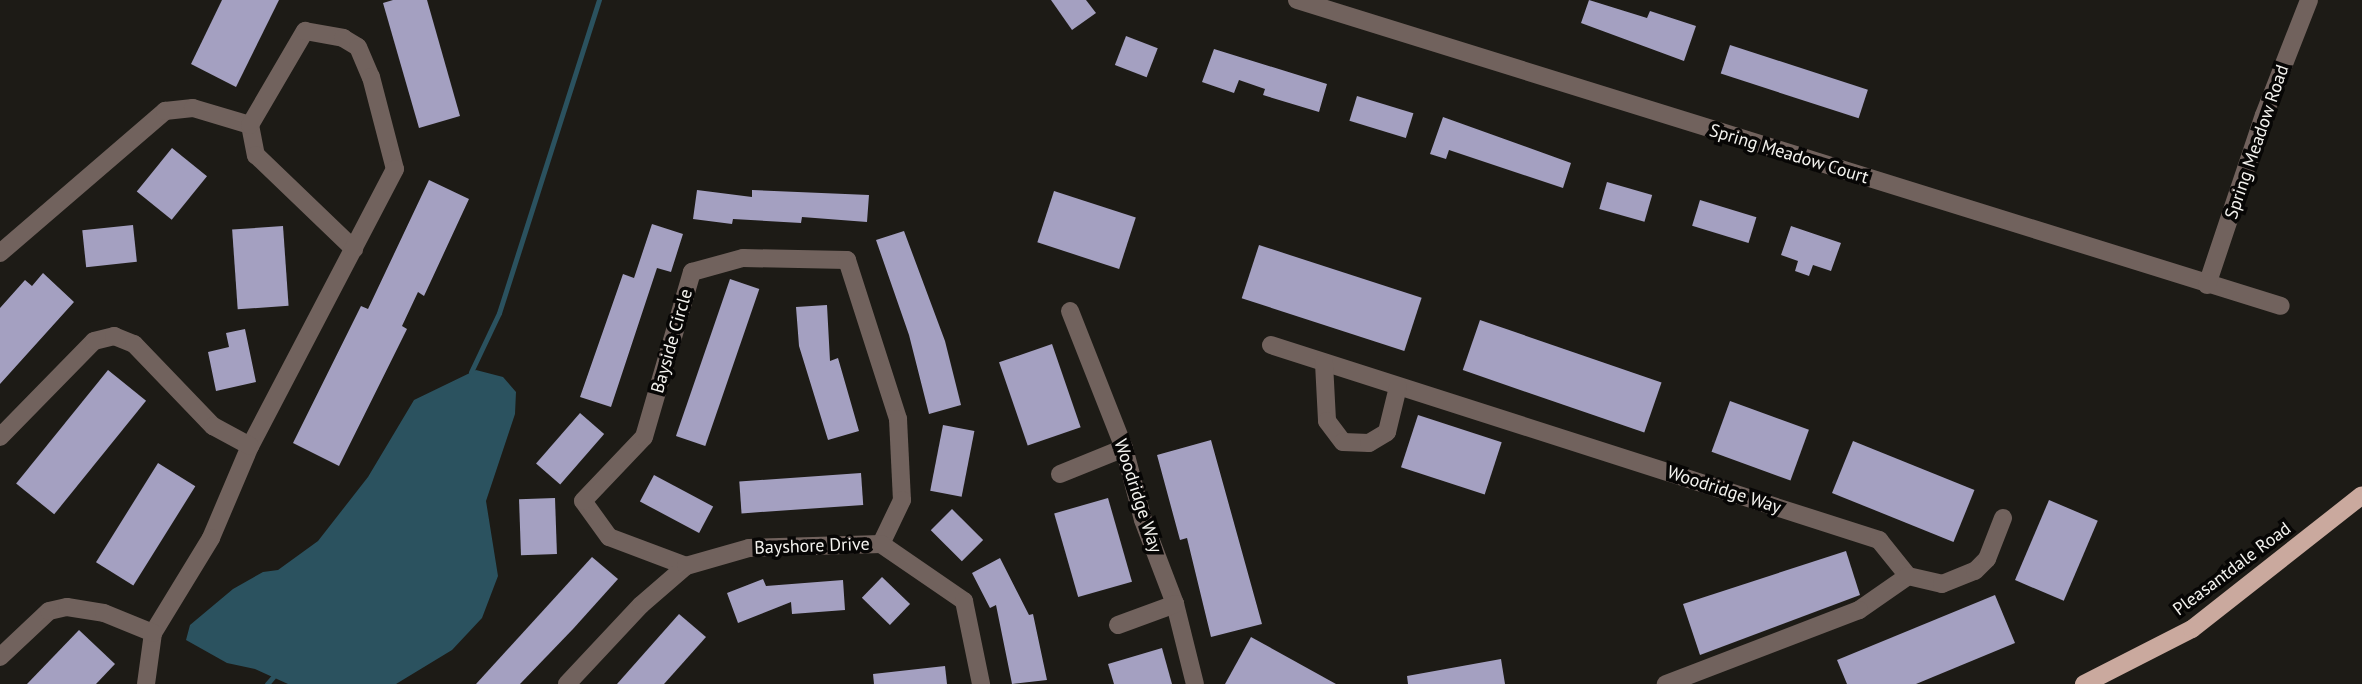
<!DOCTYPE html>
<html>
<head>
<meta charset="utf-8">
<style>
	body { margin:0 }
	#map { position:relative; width:2362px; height:684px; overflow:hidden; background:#1d1b16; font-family:"PT Sans",sans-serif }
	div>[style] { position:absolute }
	.water>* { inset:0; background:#2b525f }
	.stream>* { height:5px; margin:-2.5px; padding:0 2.5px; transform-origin:2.5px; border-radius:2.5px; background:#2b525f }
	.building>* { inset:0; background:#a4a0c1; transform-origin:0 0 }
	.minor>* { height:18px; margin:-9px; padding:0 9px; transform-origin:9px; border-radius:9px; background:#71625d }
	.major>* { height:18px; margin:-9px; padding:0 9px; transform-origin:9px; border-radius:9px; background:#caa99e }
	span { translate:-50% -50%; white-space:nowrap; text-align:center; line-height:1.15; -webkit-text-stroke:7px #070605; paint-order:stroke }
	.street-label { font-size:18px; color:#f4f3ef }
</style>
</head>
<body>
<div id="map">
	<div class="water">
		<i style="clip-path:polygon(476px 370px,503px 377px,516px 392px,515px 414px,486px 501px,498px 576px,482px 618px,452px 650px,396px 684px,288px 684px,255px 669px,227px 663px,186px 640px,190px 625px,233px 589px,263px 572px,278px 570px,318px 541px,368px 477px,414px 400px)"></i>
	</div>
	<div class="stream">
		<i style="left:471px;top:372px;width:65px;rotate:-64.6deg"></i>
		<i style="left:499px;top:313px;width:329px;rotate:-72.3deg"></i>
		<i style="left:267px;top:684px;width:9px;rotate:-49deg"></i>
	</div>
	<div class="building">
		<i style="clip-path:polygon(222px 0,279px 0,236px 87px,191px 64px)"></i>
		<i style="clip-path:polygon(393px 0,427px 0,460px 116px,419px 128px,383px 3px)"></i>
		<i style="clip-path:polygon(1051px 0,1086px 0,1096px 13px,1072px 30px)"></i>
		<i style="clip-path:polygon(1589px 0,1647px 18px,1650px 11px,1696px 26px,1684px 61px,1581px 23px)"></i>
		<i style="left:1126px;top:36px;width:34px;height:31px;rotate:21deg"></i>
		<i style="left:1730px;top:45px;width:145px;height:30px;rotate:18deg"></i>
		<i style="clip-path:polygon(1214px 49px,1327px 84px,1319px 112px,1263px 95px,1265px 89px,1239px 80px,1234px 93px,1202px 82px)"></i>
		<i style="left:1357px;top:96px;width:59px;height:26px;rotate:17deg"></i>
		<i style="clip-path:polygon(1443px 117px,1571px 163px,1563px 188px,1449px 150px,1446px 159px,1430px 154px)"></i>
		<i style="left:172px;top:148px;width:45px;height:56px;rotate:39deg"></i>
		<i style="clip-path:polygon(429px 180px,469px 199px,424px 296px,418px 292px,402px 326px,407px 329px,339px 466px,293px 443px,361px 306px,368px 309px)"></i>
		<i style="left:1607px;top:182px;width:47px;height:28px;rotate:16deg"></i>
		<i style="clip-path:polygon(697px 190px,752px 197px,752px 190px,869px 195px,867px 222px,802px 217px,801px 223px,733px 219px,732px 224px,693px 219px)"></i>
		<i style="left:1054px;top:191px;width:86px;height:54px;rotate:18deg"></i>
		<i style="left:1700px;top:200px;width:59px;height:27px;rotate:17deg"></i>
		<i style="clip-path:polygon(652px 224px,683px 234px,671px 272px,657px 268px,611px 407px,580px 397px,623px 274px,634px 278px)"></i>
		<i style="left:133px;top:225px;width:37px;height:51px;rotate:84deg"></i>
		<i style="left:283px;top:226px;width:80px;height:51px;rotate:86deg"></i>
		<i style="clip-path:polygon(1791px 226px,1841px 243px,1831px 271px,1813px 265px,1809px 276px,1795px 271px,1798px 261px,1781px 255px)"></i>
		<i style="clip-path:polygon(904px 231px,945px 341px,961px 405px,929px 414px,909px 335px,876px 240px)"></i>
		<i style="left:1259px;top:245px;width:171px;height:56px;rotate:18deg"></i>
		<i style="clip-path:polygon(43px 273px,74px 302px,0 384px,0 308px,25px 280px,32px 286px)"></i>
		<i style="left:730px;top:279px;width:31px;height:166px;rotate:19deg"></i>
		<i style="clip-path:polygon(827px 305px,830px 361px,838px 358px,859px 431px,828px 440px,799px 346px,796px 307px)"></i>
		<i style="left:1480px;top:320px;width:192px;height:53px;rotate:19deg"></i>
		<i style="clip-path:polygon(245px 329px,256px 382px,216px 391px,208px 352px,229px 347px,226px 333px)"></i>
		<i style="left:1052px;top:344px;width:88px;height:56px;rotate:71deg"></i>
		<i style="left:108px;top:370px;width:49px;height:146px;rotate:39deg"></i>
		<i style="left:1730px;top:401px;width:84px;height:54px;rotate:20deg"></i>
		<i style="left:580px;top:413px;width:32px;height:67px;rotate:41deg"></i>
		<i style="left:1418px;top:415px;width:88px;height:55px;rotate:18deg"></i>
		<i style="left:943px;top:425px;width:32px;height:67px;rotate:11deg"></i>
		<i style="clip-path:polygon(1211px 440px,1262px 624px,1211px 637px,1187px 538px,1180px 540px,1157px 455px)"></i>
		<i style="left:1853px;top:441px;width:131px;height:56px;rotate:22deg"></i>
		<i style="left:158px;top:463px;width:44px;height:117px;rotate:32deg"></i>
		<i style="left:861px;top:473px;width:32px;height:122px;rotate:86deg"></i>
		<i style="left:654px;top:475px;width:67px;height:30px;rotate:28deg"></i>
		<i style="left:555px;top:498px;width:56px;height:36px;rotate:88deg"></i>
		<i style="left:1108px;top:498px;width:87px;height:56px;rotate:74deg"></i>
		<i style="left:2049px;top:500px;width:53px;height:87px;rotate:23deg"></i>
		<i style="left:952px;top:509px;width:44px;height:30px;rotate:45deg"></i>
		<i style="clip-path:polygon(1846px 551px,1860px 595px,1700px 655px,1683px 604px)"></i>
		<i style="clip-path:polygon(592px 557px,618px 579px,573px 629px,520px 684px,476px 684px)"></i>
		<i style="clip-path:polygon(1000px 558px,1029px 615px,1033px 614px,1047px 680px,1012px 684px,996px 605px,990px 608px,972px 573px)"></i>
		<i style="left:882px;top:577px;width:39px;height:29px;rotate:44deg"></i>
		<i style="clip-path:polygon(763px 579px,766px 586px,843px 580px,845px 610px,792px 614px,791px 602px,738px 623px,727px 593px)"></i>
		<i style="clip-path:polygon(1995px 595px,2015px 643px,1916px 684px,1847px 684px,1837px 660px)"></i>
		<i style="clip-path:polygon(679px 614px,706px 637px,664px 684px,617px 684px)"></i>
		<i style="clip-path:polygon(79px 630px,115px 664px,96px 684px,27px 684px)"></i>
		<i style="clip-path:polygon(1251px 637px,1336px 684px,1225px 684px)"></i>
		<i style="clip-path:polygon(1162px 648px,1172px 684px,1114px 684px,1108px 664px)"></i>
		<i style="clip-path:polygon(1501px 659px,1505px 684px,1408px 684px,1407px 676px)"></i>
		<i style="clip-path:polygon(945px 666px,947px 684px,874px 684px,873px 674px)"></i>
	</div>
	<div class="minor">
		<i style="left:1297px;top:0;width:1030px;rotate:17.27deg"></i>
		<i style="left:250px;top:125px;width:31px;rotate:79deg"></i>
		<i style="left:256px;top:155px;width:136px;rotate:43.8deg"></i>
		<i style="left:0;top:253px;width:218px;rotate:-40.7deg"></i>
		<i style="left:165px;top:111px;width:28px;rotate:-6deg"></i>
		<i style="left:193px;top:108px;width:59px;rotate:16.6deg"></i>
		<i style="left:250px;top:125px;width:109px;rotate:-59.7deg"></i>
		<i style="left:305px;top:31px;width:39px;rotate:10deg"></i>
		<i style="left:343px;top:38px;width:17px;rotate:31deg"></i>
		<i style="left:358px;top:47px;width:33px;rotate:67deg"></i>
		<i style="left:371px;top:77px;width:95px;rotate:75.4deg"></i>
		<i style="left:395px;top:169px;width:313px;rotate:117.6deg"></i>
		<i style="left:250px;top:446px;width:100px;rotate:113deg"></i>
		<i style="left:211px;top:538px;width:111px;rotate:121.4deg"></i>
		<i style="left:153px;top:633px;width:51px;rotate:97.8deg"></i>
		<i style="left:2207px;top:285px;width:179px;rotate:-71.5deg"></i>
		<i style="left:2264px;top:115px;width:123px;rotate:-68.6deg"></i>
		<i style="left:1070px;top:311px;width:147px;rotate:68.5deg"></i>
		<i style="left:1124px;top:448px;width:74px;rotate:75.2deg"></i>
		<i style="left:1143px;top:520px;width:90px;rotate:69.1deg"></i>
		<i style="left:1175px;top:604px;width:82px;rotate:76deg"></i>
		<i style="left:1271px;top:345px;width:639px;rotate:17.78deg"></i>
		<i style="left:1879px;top:540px;width:46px;rotate:51.1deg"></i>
		<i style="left:1908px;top:576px;width:60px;rotate:145.2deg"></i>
		<i style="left:1859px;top:610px;width:207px;rotate:159deg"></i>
		<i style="left:1324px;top:363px;width:58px;rotate:87deg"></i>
		<i style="left:1327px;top:421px;width:26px;rotate:53deg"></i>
		<i style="left:1343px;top:442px;width:26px;rotate:2deg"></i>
		<i style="left:1369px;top:443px;width:21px;rotate:-31deg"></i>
		<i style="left:1387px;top:432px;width:46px;rotate:-76.3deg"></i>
		<i style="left:0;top:437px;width:134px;rotate:-45.6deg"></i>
		<i style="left:94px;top:341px;width:21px;rotate:-14deg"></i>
		<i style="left:114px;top:336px;width:22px;rotate:22deg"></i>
		<i style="left:134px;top:344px;width:114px;rotate:46.1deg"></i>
		<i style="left:213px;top:426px;width:42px;rotate:28.4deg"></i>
		<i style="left:1060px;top:474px;width:69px;rotate:-22.1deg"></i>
		<i style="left:686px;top:566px;width:82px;rotate:-159.4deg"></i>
		<i style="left:609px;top:537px;width:44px;rotate:-125.8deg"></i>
		<i style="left:583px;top:501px;width:88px;rotate:-46.4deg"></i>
		<i style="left:644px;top:437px;width:172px;rotate:-73.8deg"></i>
		<i style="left:692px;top:272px;width:53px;rotate:-15.4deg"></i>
		<i style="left:743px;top:258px;width:104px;rotate:1.1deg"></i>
		<i style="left:847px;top:260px;width:167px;rotate:72.2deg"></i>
		<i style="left:898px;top:419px;width:81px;rotate:87.2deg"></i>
		<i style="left:902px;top:500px;width:49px;rotate:115.5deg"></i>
		<i style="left:1908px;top:576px;width:35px;rotate:13deg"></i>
		<i style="left:1942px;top:584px;width:35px;rotate:-22deg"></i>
		<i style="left:1975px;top:571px;width:17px;rotate:-45deg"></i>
		<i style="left:1987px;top:559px;width:44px;rotate:-68.7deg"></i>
		<i style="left:1118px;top:625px;width:61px;rotate:-20.2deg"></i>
		<i style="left:0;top:657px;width:67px;rotate:-43.2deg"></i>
		<i style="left:49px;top:611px;width:18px;rotate:-13deg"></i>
		<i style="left:67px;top:607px;width:37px;rotate:9deg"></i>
		<i style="left:104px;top:613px;width:53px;rotate:22.2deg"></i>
		<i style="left:567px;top:684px;width:108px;rotate:-46.9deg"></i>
		<i style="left:641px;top:605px;width:60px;rotate:-40.9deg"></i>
		<i style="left:686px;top:566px;width:66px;rotate:-15.9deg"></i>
		<i style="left:749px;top:548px;width:132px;rotate:-1.7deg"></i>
		<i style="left:881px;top:544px;width:101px;rotate:34.5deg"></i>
		<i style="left:964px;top:601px;width:85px;rotate:78.4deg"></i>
	</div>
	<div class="major">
		<i style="left:2084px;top:684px;width:121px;rotate:-27deg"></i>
		<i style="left:2192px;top:629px;width:216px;rotate:-38.2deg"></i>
	</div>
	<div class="street-label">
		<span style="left:2257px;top:142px;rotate:-71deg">Spring Meadow Road</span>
		<span style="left:1789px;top:154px;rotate:17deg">Spring Meadow Court</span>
		<span style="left:672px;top:341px;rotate:-74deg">Bayside Circle</span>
		<span style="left:1724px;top:490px;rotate:18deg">Woodridge Way</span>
		<span style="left:1138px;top:496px;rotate:72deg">Woodridge Way</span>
		<span style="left:812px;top:546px;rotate:-2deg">Bayshore Drive</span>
		<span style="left:2232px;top:569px;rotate:-37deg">Pleasantdale Road</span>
	</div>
</div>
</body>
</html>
